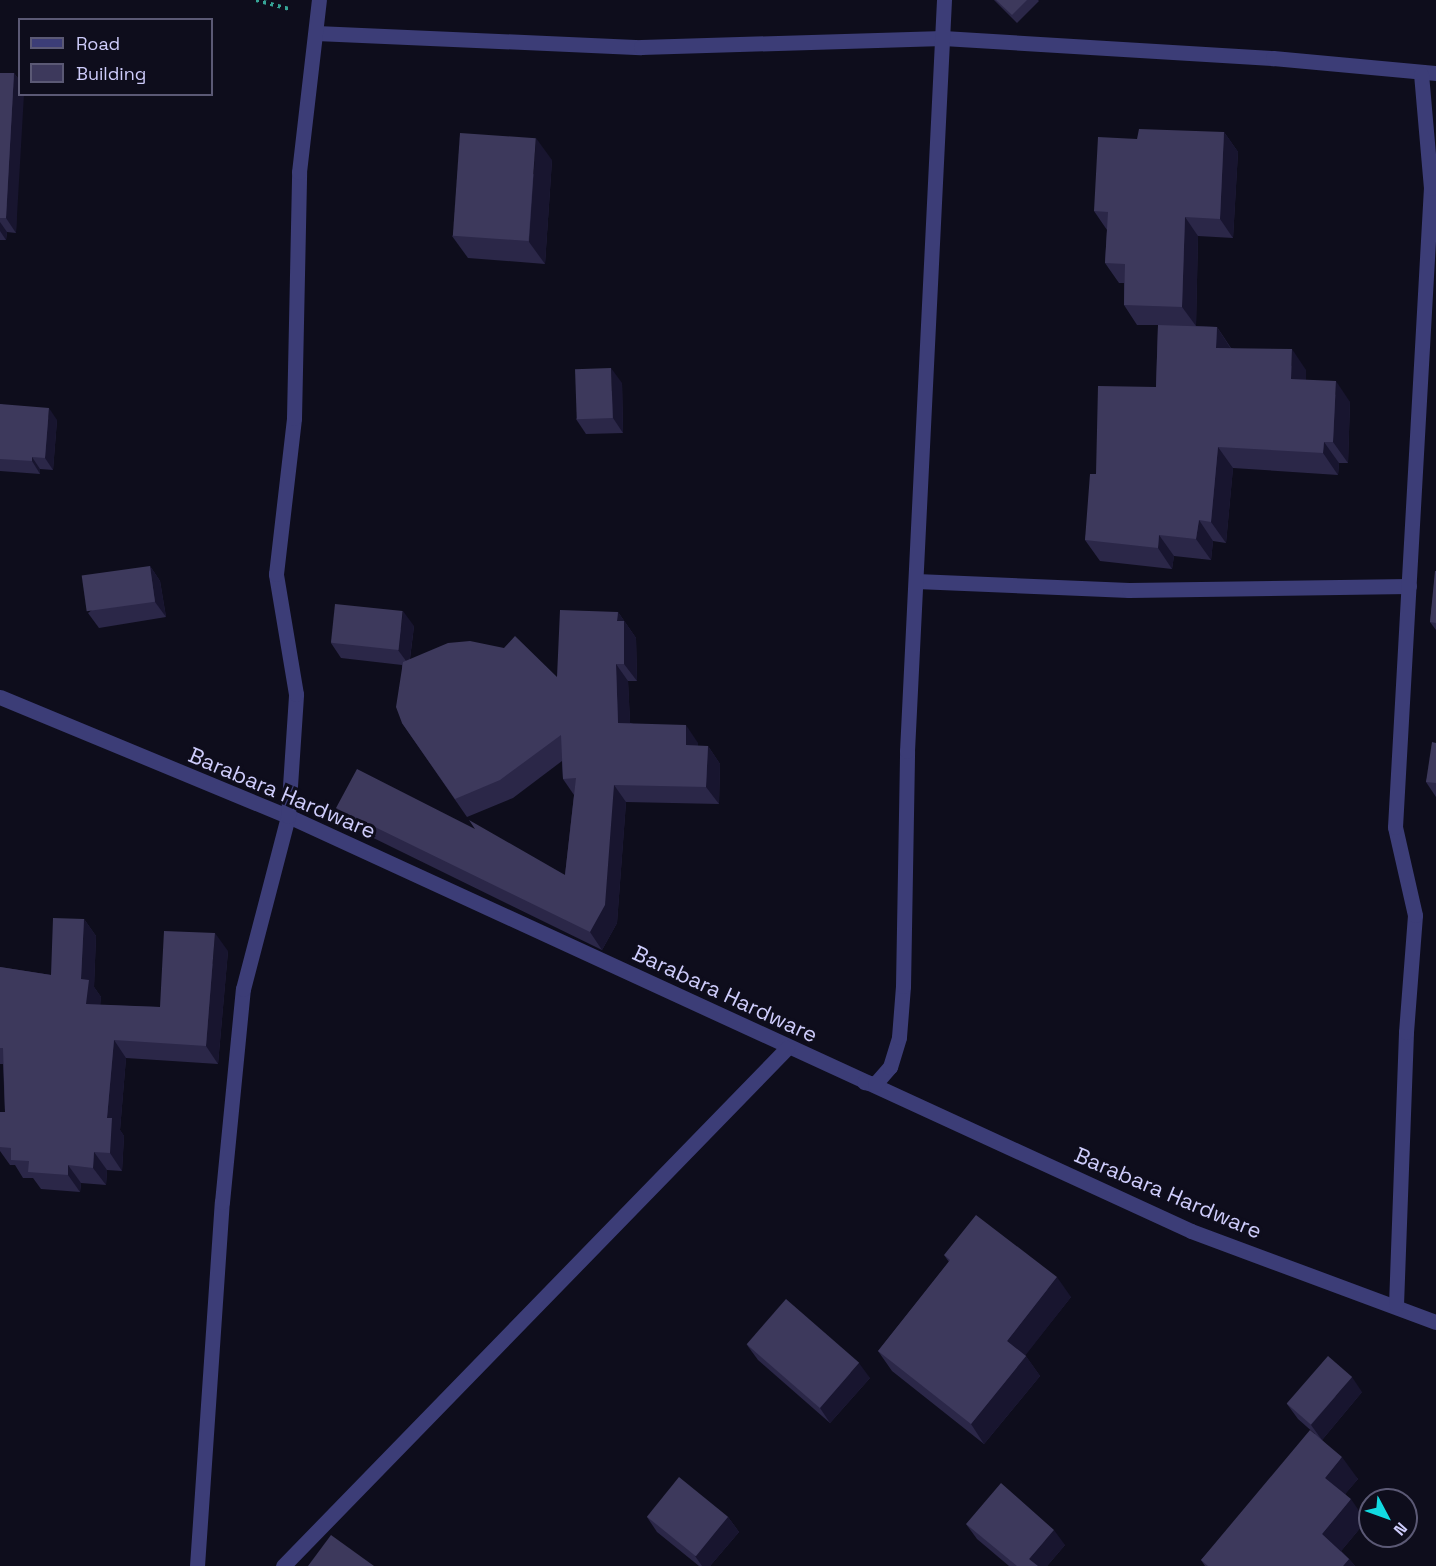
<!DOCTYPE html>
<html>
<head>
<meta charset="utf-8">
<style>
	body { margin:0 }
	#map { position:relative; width:1436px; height:1566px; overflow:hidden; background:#0e0d1c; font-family:"Space Grotesk",sans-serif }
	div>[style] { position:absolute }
	.path>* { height:4px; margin-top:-2px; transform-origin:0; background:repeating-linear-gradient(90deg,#36a597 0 3px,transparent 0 7.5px) }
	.minor>* { height:15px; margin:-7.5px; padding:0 7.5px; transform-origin:7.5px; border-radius:7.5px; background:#3c3d77 }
	.wall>* { inset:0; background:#2b2748 }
	.shaded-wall>* { inset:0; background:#18152f }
	.building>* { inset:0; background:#3d395c; transform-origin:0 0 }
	span { translate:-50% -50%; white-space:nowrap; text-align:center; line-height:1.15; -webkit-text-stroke:6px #0e0d1c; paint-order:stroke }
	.street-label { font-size:22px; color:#ceccfb }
	.legend { position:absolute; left:18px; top:18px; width:195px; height:78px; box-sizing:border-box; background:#0e0d1c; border:2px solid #5b5975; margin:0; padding:8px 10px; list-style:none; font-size:18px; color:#ceccfb }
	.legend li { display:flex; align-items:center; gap:12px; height:30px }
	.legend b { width:30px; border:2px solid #5b5975 }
	.north { position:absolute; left:1358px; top:1488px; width:60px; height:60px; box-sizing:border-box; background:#0e0d1c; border:2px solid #5b5975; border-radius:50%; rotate:131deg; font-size:16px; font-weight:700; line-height:24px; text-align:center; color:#ceccfb }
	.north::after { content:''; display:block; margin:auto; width:21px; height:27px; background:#12dae1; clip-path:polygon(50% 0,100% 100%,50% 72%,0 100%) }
</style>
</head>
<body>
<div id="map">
	<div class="path">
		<i style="left:256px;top:0;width:35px;rotate:15deg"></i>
	</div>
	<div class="minor">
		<i style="left:316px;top:33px;width:325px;rotate:2.5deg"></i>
		<i style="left:641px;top:47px;width:302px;rotate:-1.7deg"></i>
		<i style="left:943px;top:38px;width:331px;rotate:3.5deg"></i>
		<i style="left:1273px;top:58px;width:164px;rotate:5.3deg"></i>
		<i style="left:916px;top:581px;width:213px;rotate:2.4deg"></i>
		<i style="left:1129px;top:590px;width:280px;rotate:-0.8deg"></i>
		<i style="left:0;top:697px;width:312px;rotate:22.5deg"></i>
		<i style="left:288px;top:816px;width:994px;rotate:24.68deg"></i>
		<i style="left:1191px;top:1231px;width:261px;rotate:20.4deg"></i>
		<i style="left:864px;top:1082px;width:11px;rotate:10deg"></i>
		<i style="left:875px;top:1084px;width:23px;rotate:-49deg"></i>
		<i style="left:890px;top:1067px;width:31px;rotate:-73deg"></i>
		<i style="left:899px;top:1037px;width:51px;rotate:-85.5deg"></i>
		<i style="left:903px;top:986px;width:235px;rotate:-89deg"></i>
		<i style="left:907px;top:751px;width:752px;rotate:-87.18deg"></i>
		<i style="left:1396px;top:1305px;width:273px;rotate:-87.9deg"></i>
		<i style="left:1406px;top:1032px;width:117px;rotate:-85.6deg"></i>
		<i style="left:1415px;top:915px;width:90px;rotate:-102.8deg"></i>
		<i style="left:1395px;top:827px;width:640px;rotate:-86.78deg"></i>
		<i style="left:1431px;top:188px;width:114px;rotate:-95deg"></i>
		<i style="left:197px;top:1566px;width:365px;rotate:-86.1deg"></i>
		<i style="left:222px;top:1202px;width:214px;rotate:-84.4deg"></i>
		<i style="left:243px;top:989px;width:179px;rotate:-75.4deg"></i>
		<i style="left:288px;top:816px;width:122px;rotate:-86.2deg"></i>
		<i style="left:296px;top:694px;width:122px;rotate:-99.5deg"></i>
		<i style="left:276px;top:574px;width:157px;rotate:-83.4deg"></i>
		<i style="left:294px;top:418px;width:246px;rotate:-88.8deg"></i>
		<i style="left:299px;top:172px;width:173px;rotate:-83.4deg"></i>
		<i style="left:283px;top:1566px;width:723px;rotate:-45.78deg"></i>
	</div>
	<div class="wall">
		<i style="clip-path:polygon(994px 0,1038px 0,1039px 1px,1017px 23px)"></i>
		<i style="clip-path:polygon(0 73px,14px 73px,20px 81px,16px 233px,7px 232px,6px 240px,0 240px)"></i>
		<i style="clip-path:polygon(1224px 132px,1238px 152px,1233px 238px,1198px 236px,1196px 326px,1217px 327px,1231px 348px,1306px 370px,1306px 380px,1350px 402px,1348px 463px,1339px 463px,1338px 475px,1233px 468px,1226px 543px,1213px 541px,1211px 560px,1174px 556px,1172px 569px,1100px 561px,1085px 540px,1096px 474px,1156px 387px,1158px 325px,1137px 325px,1124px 305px,1124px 283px,1119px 283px,1105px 263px,1107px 230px,1094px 211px,1137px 139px)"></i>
		<i style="clip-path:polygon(552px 160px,545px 264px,468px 258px,452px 236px)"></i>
		<i style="clip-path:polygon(622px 383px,623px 433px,586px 434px,576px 419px)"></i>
		<i style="clip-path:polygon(0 404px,57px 420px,53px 470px,40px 469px,40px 474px,0 471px)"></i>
		<i style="clip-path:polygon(150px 566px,160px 581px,166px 617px,99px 628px,88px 613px)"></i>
		<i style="clip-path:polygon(1436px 571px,1436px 630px,1430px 622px)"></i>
		<i style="clip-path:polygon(618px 612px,636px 638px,637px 681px,628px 681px,630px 723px,698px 743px,698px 746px,708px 746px,720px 764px,719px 804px,626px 802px,617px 923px,602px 950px,349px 826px,336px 808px,565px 875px,574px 795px,563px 779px,562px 761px,513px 798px,467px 817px,402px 723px,402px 665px,341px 658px,331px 643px,414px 626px,410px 659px,557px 677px)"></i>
		<i style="clip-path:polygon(1436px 743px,1436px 797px,1426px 782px)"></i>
		<i style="clip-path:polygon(84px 919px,96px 936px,94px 987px,101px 997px,100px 1005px,160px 1007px,228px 951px,218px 1064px,126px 1058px,120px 1130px,124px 1136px,122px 1171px,107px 1170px,106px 1185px,81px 1183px,80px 1192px,41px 1189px,33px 1178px,23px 1178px,15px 1165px,10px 1165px,0 1151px,0 1112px,5px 1112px,3px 1064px,0 1064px,0 967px,51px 975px)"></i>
		<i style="clip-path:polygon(944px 1255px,1071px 1297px,1025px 1355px,1040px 1376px,984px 1444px,892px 1371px,878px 1351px,949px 1262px)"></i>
		<i style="clip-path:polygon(747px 1345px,870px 1378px,830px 1423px,758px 1360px)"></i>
		<i style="clip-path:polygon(1362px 1392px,1322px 1440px,1358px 1479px,1345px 1494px,1366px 1521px,1341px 1551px,1349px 1559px,1355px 1566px,1205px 1566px,1201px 1560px,1315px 1434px,1298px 1419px,1287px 1404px)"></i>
		<i style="clip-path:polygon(647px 1517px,728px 1517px,739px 1532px,710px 1566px,699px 1566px,657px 1532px)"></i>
		<i style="clip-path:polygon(966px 1524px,1065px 1545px,1047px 1566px,1009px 1566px,977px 1539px)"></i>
	</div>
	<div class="shaded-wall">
		<i style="clip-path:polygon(14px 73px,20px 81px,20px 94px,24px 94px,16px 233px,6px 218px)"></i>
		<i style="clip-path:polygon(1224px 132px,1238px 152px,1233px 238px,1220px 219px)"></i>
		<i style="clip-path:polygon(536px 138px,552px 160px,545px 264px,529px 242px)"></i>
		<i style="clip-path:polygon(1185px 217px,1198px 236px,1196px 326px,1182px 307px)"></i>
		<i style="clip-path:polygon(0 222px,7px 232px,6px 240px,0 231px)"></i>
		<i style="clip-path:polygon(1217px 327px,1231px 349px,1216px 348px)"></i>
		<i style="clip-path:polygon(1292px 349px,1306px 370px,1306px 400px,1291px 379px)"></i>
		<i style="clip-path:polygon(611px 368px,622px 383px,623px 433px,613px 418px)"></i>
		<i style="clip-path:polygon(1336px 381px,1350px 402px,1348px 463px,1333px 442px)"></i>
		<i style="clip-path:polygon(49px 408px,57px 420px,53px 470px,45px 458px)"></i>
		<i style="clip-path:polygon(1324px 442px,1339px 463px,1338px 475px,1323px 453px)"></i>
		<i style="clip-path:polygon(1218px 447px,1233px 468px,1226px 543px,1211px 522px)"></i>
		<i style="clip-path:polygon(32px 457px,40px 469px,40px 474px,32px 461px)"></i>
		<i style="clip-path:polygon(1199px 520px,1213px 541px,1211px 560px,1196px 539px)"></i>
		<i style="clip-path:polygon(1159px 535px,1174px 556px,1172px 569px,1158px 548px)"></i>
		<i style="clip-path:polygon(150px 566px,160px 581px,166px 617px,155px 602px)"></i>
		<i style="clip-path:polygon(403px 611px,414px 626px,409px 665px,398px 650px)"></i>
		<i style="clip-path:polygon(618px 612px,636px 638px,637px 681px,624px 664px,617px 621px)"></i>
		<i style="clip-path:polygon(616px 664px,628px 681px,631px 741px,618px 723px)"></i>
		<i style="clip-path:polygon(686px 725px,698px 743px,698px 763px,686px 745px)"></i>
		<i style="clip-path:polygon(708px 746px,720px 764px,719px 804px,706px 787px)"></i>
		<i style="clip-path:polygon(614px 785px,626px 802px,617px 923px,602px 950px,590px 932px)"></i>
		<i style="clip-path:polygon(84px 919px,96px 936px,94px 987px,101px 997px,99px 1022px,86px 1004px,81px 979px)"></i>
		<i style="clip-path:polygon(215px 933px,228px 951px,218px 1064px,206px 1046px)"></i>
		<i style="clip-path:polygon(114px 1040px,126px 1058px,120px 1130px,124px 1136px,122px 1171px,110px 1153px,107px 1118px)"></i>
		<i style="clip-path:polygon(94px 1152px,107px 1170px,106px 1185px,93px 1168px)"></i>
		<i style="clip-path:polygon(68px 1165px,81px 1183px,80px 1192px,68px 1175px)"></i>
		<i style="clip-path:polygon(1057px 1277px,1071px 1297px,1021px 1361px,1007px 1341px)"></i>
		<i style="clip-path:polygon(1026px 1356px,1040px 1376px,984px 1444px,971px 1424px)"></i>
		<i style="clip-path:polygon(859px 1363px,870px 1378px,830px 1423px,820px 1408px)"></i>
		<i style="clip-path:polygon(1352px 1377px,1362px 1392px,1322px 1440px,1311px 1425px)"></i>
		<i style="clip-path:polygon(1342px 1457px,1358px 1479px,1340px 1500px,1325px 1478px)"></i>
		<i style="clip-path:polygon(1351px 1499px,1366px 1521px,1337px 1556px,1322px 1534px)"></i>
		<i style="clip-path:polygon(728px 1517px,739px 1532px,710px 1566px,702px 1566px,695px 1556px)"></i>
		<i style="clip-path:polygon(1054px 1530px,1065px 1545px,1047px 1566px,1034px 1566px,1029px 1559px)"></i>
		<i style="clip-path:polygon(1349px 1559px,1355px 1566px,1343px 1566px)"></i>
	</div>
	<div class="building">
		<i style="clip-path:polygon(996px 0,1027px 0,1012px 15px)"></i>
		<i style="clip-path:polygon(0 73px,14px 73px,6px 218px,0 218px)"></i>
		<i style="clip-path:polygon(1139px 129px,1224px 132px,1220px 219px,1185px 217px,1182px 307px,1124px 305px,1125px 264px,1105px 263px,1108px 212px,1094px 211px,1098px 137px,1137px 139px)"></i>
		<i style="left:460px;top:133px;width:76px;height:103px;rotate:4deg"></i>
		<i style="clip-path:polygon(1158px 325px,1217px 327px,1216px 348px,1292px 349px,1291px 379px,1336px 381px,1333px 442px,1324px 442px,1323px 453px,1218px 447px,1211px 522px,1199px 520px,1196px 539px,1159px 535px,1158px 548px,1085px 540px,1090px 474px,1096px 474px,1098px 386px,1156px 387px)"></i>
		<i style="left:611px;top:368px;width:50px;height:36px;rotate:88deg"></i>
		<i style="clip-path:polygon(0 404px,49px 408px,45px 458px,32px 457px,32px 461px,0 459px)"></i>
		<i style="left:150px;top:566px;width:36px;height:69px;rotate:82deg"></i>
		<i style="clip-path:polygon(1435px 571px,1436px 571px,1436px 623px,1430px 622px)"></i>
		<i style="left:335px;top:604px;width:68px;height:39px;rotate:6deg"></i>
		<i style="clip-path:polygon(560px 610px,618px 612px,617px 621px,624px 621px,624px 664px,616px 664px,618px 723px,686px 725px,686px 745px,708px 746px,706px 787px,614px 785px,605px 905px,590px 932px,336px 808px,357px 769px,475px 829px,469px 820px,565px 875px,576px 778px,563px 779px,561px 735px,500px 780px,455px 799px,402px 723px,396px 707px,403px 662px,448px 643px,470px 641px,504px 648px,515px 636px,557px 677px)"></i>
		<i style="clip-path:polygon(1432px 742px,1436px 743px,1436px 783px,1426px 782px)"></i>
		<i style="clip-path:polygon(53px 918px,84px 919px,81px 979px,89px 980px,86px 1004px,160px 1007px,164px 931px,215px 933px,206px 1046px,114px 1040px,107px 1118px,112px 1118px,110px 1153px,94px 1152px,93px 1168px,68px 1165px,68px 1175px,28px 1172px,29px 1161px,11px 1160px,11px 1148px,0 1147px,0 1112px,5px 1112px,3px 1048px,0 1048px,0 967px,51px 975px)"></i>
		<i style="clip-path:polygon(976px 1215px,1057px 1277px,1007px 1341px,1026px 1356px,971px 1424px,878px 1351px,950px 1260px,944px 1255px)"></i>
		<i style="left:786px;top:1299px;width:97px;height:60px;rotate:41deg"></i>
		<i style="left:1328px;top:1356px;width:32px;height:63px;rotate:41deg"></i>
		<i style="clip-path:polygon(1310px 1430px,1342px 1457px,1325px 1478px,1351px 1499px,1322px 1534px,1349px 1559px,1343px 1566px,1208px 1566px,1201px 1560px)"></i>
		<i style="left:679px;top:1477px;width:63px;height:51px;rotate:39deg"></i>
		<i style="clip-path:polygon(1001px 1483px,1054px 1530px,1029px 1559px,1038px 1566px,1017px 1566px,966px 1524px)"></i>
		<i style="clip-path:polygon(331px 1535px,374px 1566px,308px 1566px)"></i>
	</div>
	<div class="street-label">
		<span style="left:282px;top:793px;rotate:23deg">Barabara Hardware</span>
		<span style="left:725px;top:994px;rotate:25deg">Barabara Hardware</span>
		<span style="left:1168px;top:1193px;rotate:23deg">Barabara Hardware</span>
	</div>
	<ul class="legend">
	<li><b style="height:8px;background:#3c3d77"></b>Road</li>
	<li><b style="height:16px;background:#3d395c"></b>Building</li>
	</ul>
	<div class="north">N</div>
</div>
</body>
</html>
